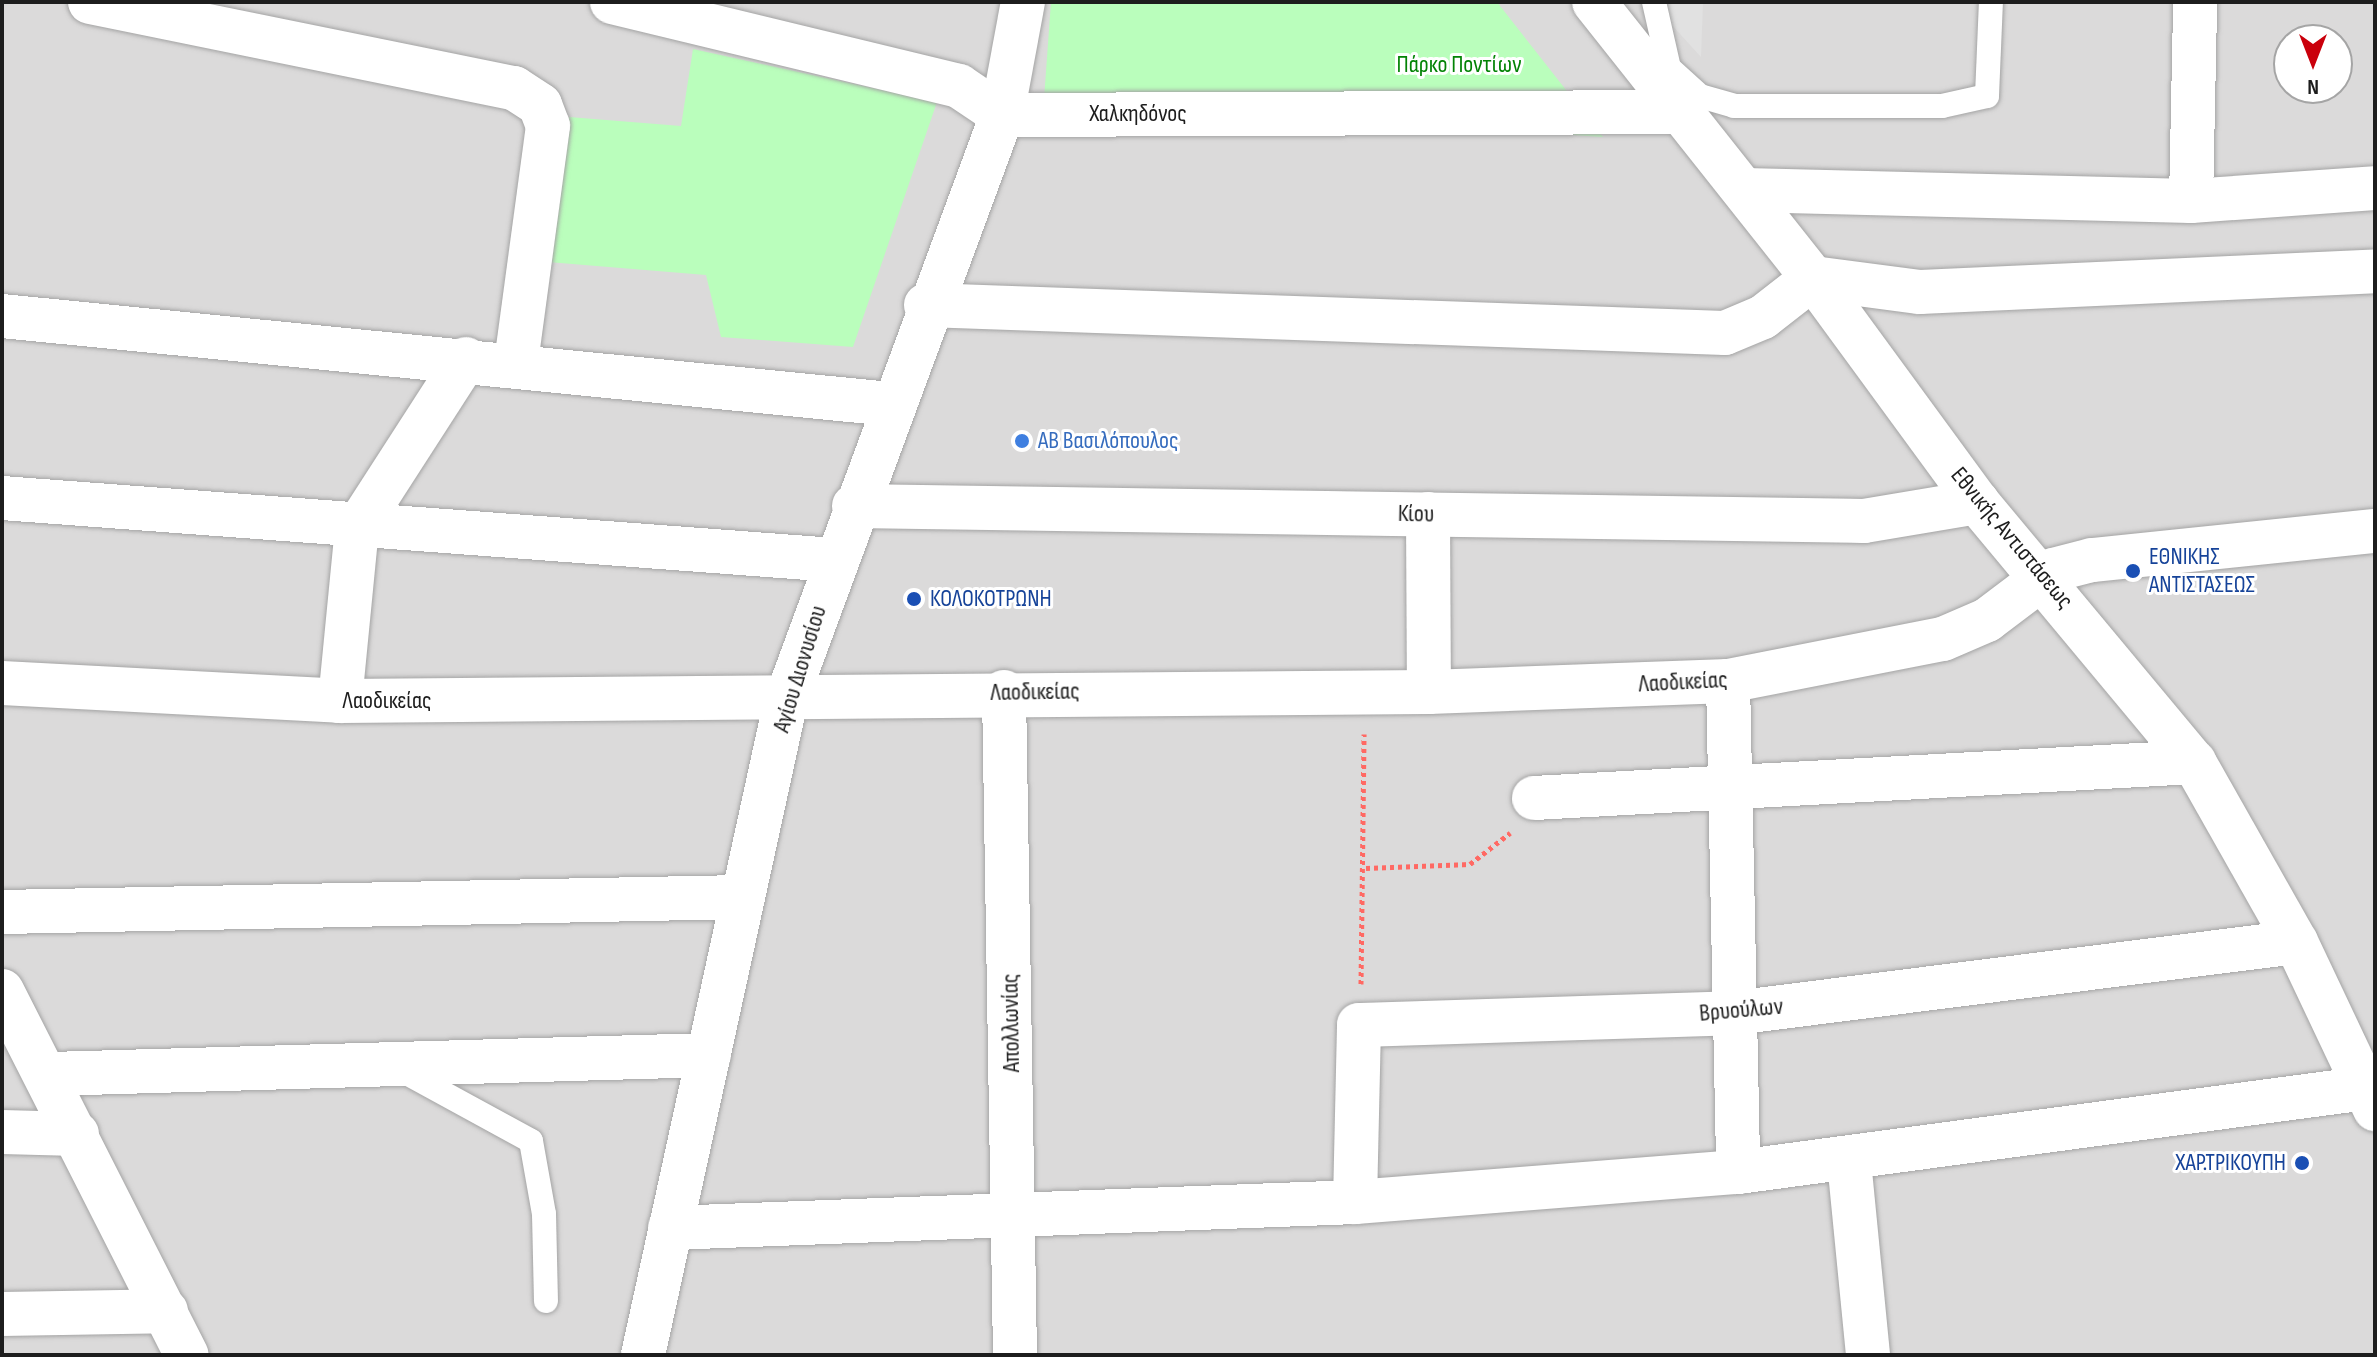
<!DOCTYPE html>
<html>
<head>
<meta charset="utf-8">
<style>
	body { margin:0 }
	#map { position:relative; width:2377px; height:1357px; overflow:hidden; background:#efeae2; font-family:"Sofia Sans Condensed",sans-serif }
	div>[style] { position:absolute }
	.residential>* { inset:0; background:#dbdada }
	.park>* { inset:0; background:#bafebc }
	.parking>* { inset:0; background:#e1e1e1 }
	.path>* { height:5px; margin-top:-2.5px; transform-origin:0; background:repeating-linear-gradient(90deg,#ff6963 0 4px,transparent 0 8px) }
	.roads { filter:drop-shadow(0 0 2px #a4a4a4) drop-shadow(0 0 2px #a4a4a4) }
	.service>* { height:24px; margin:-12px; padding:0 12px; transform-origin:12px; border-radius:12px; background:#fff }
	.minor>* { height:44px; margin:-22px; padding:0 22px; transform-origin:22px; border-radius:22px; background:#fff }
	.tertiary>* { height:44px; margin:-22px; padding:0 22px; transform-origin:22px; border-radius:22px; background:#fff }
	.dots>* { width:22px; height:22px; translate:-50% -50%; box-sizing:border-box; border:4px solid #fff; border-radius:50% }
	span { translate:-50% -50%; white-space:nowrap; text-align:center; line-height:1.15; -webkit-text-stroke:6px #fff; paint-order:stroke }
	.park-label { font-size:24px; color:#038305 }
	.street-label { font-size:24px; color:#1d1d1d }
	.shop-label { font-size:24px; color:#366cbe }
	.left { translate:0 -50%; text-align:left }
	.transit-label { font-size:24px; color:#164399 }
	.right { translate:-100% -50%; text-align:right }
	.frame { position:absolute; inset:0; border:4px solid #1d1d1d; pointer-events:none }
	.north { position:absolute; left:2273px; top:24px; width:80px; height:80px; box-sizing:border-box; background:#fff; border:2px solid #a5a5a5; border-radius:50%; rotate:180deg; font-size:22px; font-weight:700; line-height:32px; text-align:center; color:#1d1d1d }
	.north::after { content:''; display:block; margin:auto; width:28px; height:36px; background:#ca000c; clip-path:polygon(50% 0,100% 100%,50% 72%,0 100%) }
</style>
</head>
<body>
<div id="map">
	<div class="residential">
		<i style="clip-path:polygon(evenodd,2px 2px,2375px 2px,2375px 1355px,2px 1355px,2px 2px,2289px 40px,2337px 40px,2337px 88px,2289px 88px,2289px 40px)"></i>
	</div>
	<div class="park">
		<i style="clip-path:polygon(1051px 2px,1497px 2px,1603px 137px,1044px 99px)"></i>
		<i style="clip-path:polygon(693px 49px,937px 102px,853px 347px,721px 337px,706px 275px,548px 262px,569px 117px,681px 126px)"></i>
	</div>
	<div class="parking">
		<i style="clip-path:polygon(1651px 2px,1703px 2px,1701px 57px)"></i>
	</div>
	<div class="path">
		<i style="left:1366px;top:868px;width:104px;rotate:-2.2deg"></i>
		<i style="left:1470px;top:864px;width:51px;rotate:-37.8deg"></i>
		<i style="left:1361px;top:984px;width:250px;rotate:-89.3deg"></i>
	</div>
	<div class="roads">
		<div class="service">
			<i style="left:1654px;top:2px;width:68px;rotate:77.2deg"></i>
			<i style="left:1669px;top:68px;width:42px;rotate:42.1deg"></i>
			<i style="left:1700px;top:96px;width:35px;rotate:16deg"></i>
			<i style="left:1734px;top:106px;width:208px"></i>
			<i style="left:1942px;top:106px;width:46px;rotate:-12.5deg"></i>
			<i style="left:1987px;top:96px;width:94px;rotate:-87.6deg"></i>
			<i style="left:401px;top:1070px;width:148px;rotate:28.6deg"></i>
			<i style="left:531px;top:1141px;width:74px;rotate:79.9deg"></i>
			<i style="left:544px;top:1214px;width:87px;rotate:88.7deg"></i>
		</div>
		<div class="minor">
			<i style="left:90px;top:2px;width:433px;rotate:11.5deg"></i>
			<i style="left:514px;top:88px;width:31px;rotate:33deg"></i>
			<i style="left:540px;top:105px;width:22px;rotate:69deg"></i>
			<i style="left:548px;top:126px;width:240px;rotate:97.7deg"></i>
			<i style="left:612px;top:2px;width:357px;rotate:13.6deg"></i>
			<i style="left:959px;top:86px;width:52px;rotate:34deg"></i>
			<i style="left:1002px;top:115px;width:682px;rotate:-0.25deg"></i>
			<i style="left:1745px;top:190px;width:446px;rotate:1.4deg"></i>
			<i style="left:2191px;top:201px;width:184px;rotate:-4deg"></i>
			<i style="left:2191px;top:201px;width:199px;rotate:-88.8deg"></i>
			<i style="left:926px;top:305px;width:799px;rotate:2.01deg"></i>
			<i style="left:1725px;top:333px;width:41px;rotate:-22.8deg"></i>
			<i style="left:1763px;top:317px;width:63px;rotate:-38deg"></i>
			<i style="left:1813px;top:278px;width:108px;rotate:7.5deg"></i>
			<i style="left:1920px;top:292px;width:455px;rotate:-2.6deg"></i>
			<i style="left:2px;top:316px;width:892px;rotate:5.66deg"></i>
			<i style="left:2px;top:498px;width:834px;rotate:4.26deg"></i>
			<i style="left:854px;top:506px;width:1010px;rotate:0.85deg"></i>
			<i style="left:1864px;top:521px;width:115px;rotate:-9.5deg"></i>
			<i style="left:1428px;top:514px;width:178px;rotate:89.7deg"></i>
			<i style="left:1728px;top:681px;width:491px;rotate:88.8deg"></i>
			<i style="left:2px;top:683px;width:338px;rotate:3deg"></i>
			<i style="left:340px;top:701px;width:1089px;rotate:-0.47deg"></i>
			<i style="left:1429px;top:692px;width:299px;rotate:-2.1deg"></i>
			<i style="left:1728px;top:681px;width:219px;rotate:-11.1deg"></i>
			<i style="left:1943px;top:639px;width:48px;rotate:-23.4deg"></i>
			<i style="left:1987px;top:620px;width:83px;rotate:-37.1deg"></i>
			<i style="left:2053px;top:570px;width:40px;rotate:-14.4deg"></i>
			<i style="left:2092px;top:560px;width:284px;rotate:-5.9deg"></i>
			<i style="left:1004px;top:692px;width:663px;rotate:89.05deg"></i>
			<i style="left:340px;top:701px;width:174px;rotate:-84.4deg"></i>
			<i style="left:357px;top:528px;width:201px;rotate:-57.2deg"></i>
			<i style="left:1534px;top:798px;width:661px;rotate:-3.12deg"></i>
			<i style="left:2px;top:912px;width:741px;rotate:-1.16deg"></i>
			<i style="left:2px;top:991px;width:408px;rotate:63.1deg"></i>
			<i style="left:50px;top:1074px;width:659px;rotate:-1.65deg"></i>
			<i style="left:2px;top:1132px;width:75px;rotate:1.5deg"></i>
			<i style="left:1849px;top:1161px;width:195px;rotate:84.4deg"></i>
			<i style="left:1355px;top:1202px;width:177px;rotate:-88.7deg"></i>
			<i style="left:1359px;top:1025px;width:375px;rotate:-1.8deg"></i>
			<i style="left:1734px;top:1013px;width:566px;rotate:-7.2deg"></i>
			<i style="left:670px;top:1228px;width:685px;rotate:-2.17deg"></i>
			<i style="left:1355px;top:1202px;width:384px;rotate:-4.5deg"></i>
			<i style="left:1738px;top:1172px;width:634px;rotate:-7.62deg"></i>
			<i style="left:2px;top:1314px;width:164px;rotate:-1deg"></i>
		</div>
		<div class="tertiary">
			<i style="left:1594px;top:2px;width:352px;rotate:51.6deg"></i>
			<i style="left:1813px;top:278px;width:278px;rotate:53.8deg"></i>
			<i style="left:1977px;top:502px;width:339px;rotate:50.2deg"></i>
			<i style="left:2194px;top:762px;width:207px;rotate:60.5deg"></i>
			<i style="left:2296px;top:942px;width:185px;rotate:64.7deg"></i>
			<i style="left:643px;top:1355px;width:670px;rotate:-77.68deg"></i>
			<i style="left:786px;top:700px;width:624px;rotate:-69.73deg"></i>
			<i style="left:1002px;top:115px;width:115px;rotate:-79.5deg"></i>
		</div>
	</div>
	<div class="dots">
		<i style="left:1022px;top:441px;background:#3f7fe0"></i>
		<i style="left:2133px;top:571px;background:#1a4fb4"></i>
		<i style="left:914px;top:599px;background:#1a4fb4"></i>
		<i style="left:2302px;top:1163px;background:#1a4fb4"></i>
	</div>
	<div class="park-label">
		<span style="left:1459px;top:65px">Πάρκο Ποντίων</span>
	</div>
	<div class="street-label">
		<span style="left:1138px;top:114px">Χαλκηδόνος</span>
		<span style="left:1416px;top:514px;rotate:1deg">Κίου</span>
		<span style="left:2012px;top:538px;rotate:50deg">Εθνικής Αντιστάσεως</span>
		<span style="left:800px;top:669px;rotate:-73deg">Αγίου Διονυσίου</span>
		<span style="left:1683px;top:682px;rotate:-3deg">Λαοδικείας</span>
		<span style="left:1035px;top:692px;rotate:-1deg">Λαοδικείας</span>
		<span style="left:387px;top:701px">Λαοδικείας</span>
		<span style="left:1741px;top:1010px;rotate:-5deg">Βρυούλων</span>
		<span style="left:1011px;top:1023px;rotate:-91deg">Απολλωνίας</span>
	</div>
	<div class="shop-label">
		<span class="left" style="left:1038px;top:441px">ΑΒ Βασιλόπουλος</span>
	</div>
	<div class="transit-label">
		<span class="left" style="left:2149px;top:571px">ΕΘΝΙΚΗΣ<br>ΑΝΤΙΣΤΑΣΕΩΣ</span>
		<span class="left" style="left:930px;top:599px">ΚΟΛΟΚΟΤΡΩΝΗ</span>
		<span class="right" style="left:2286px;top:1163px">ΧΑΡ.ΤΡΙΚΟΥΠΗ</span>
	</div>
	<div class="frame"></div>
	<div class="north">N</div>
</div>
</body>
</html>
